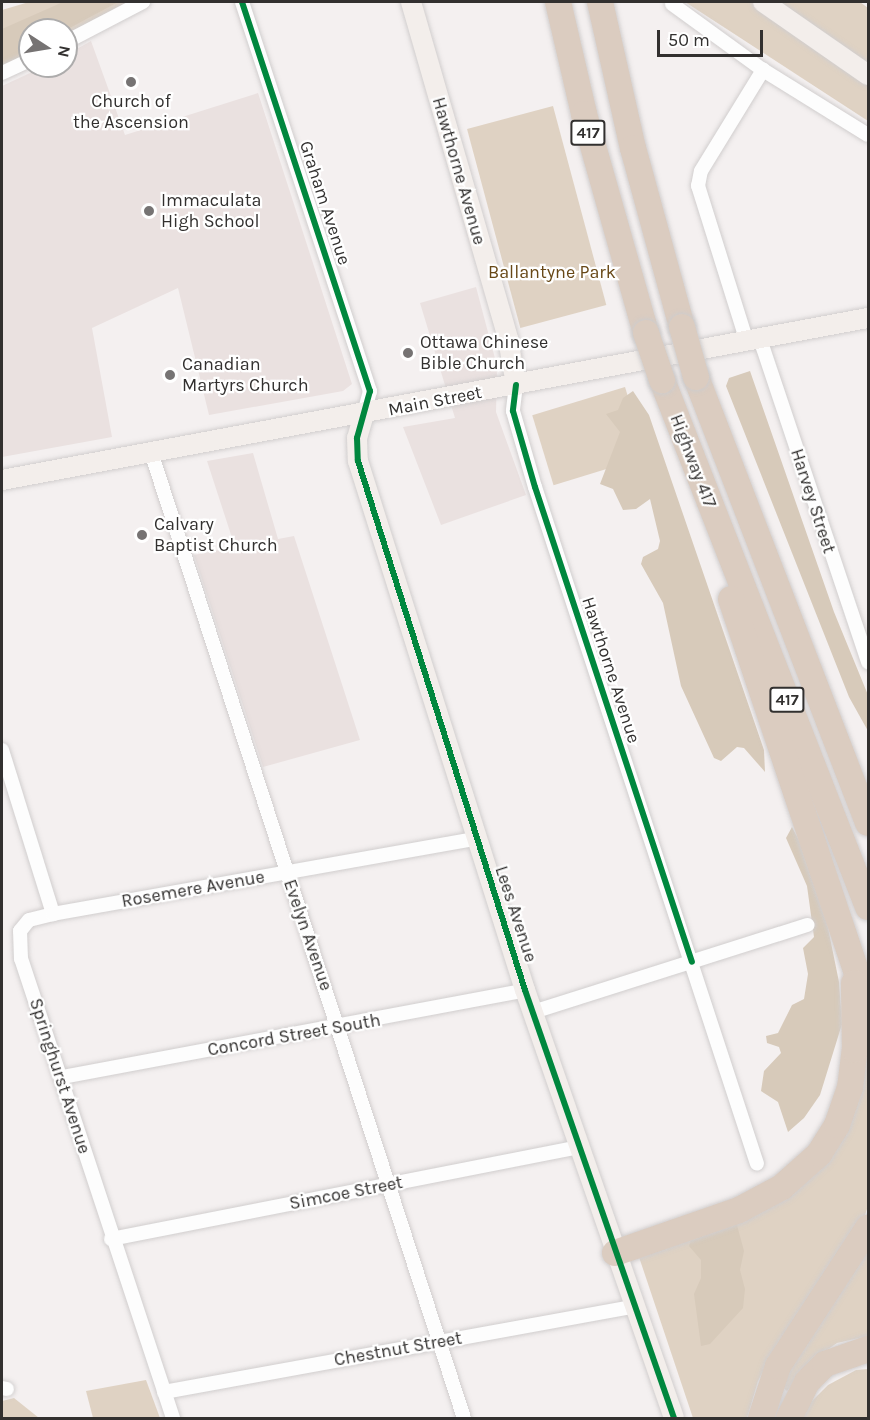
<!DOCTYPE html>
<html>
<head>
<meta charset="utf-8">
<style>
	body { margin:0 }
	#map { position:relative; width:870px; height:1420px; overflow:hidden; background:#f4f0f0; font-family:Karla,sans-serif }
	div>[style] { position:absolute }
	.built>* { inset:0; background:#eae1e0 }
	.green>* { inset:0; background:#dfd2c3; transform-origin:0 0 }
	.forest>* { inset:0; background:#d7caba }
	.roads { filter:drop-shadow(0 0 2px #d1cece) drop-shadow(0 0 2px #d1cece) }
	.street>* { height:14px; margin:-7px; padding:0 7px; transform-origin:7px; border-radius:7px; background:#fdfdfd }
	.secondary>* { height:20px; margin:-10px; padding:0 10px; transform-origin:10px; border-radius:10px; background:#f3eeeb }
	.highway>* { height:26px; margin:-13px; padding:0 13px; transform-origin:13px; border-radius:13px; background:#dbccc0 }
	.bridges { filter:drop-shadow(0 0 2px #cecccc) drop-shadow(0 0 2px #cecccc) }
	.highway-bridge>* { height:26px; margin:-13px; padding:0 13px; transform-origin:13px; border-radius:13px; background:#dbccc0 }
	.cycleway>* { height:6px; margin:-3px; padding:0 3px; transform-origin:3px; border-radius:3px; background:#00873e }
	.dots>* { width:16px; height:16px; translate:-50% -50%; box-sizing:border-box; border:3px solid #fff; border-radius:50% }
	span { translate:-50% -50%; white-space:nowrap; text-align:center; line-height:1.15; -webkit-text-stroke:4.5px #fff; paint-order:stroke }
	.shield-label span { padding:2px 4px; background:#fff; border:2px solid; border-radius:4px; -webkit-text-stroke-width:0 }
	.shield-label { font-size:16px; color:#32302f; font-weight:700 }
	.poi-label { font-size:18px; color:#32302f }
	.left { translate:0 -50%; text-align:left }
	.street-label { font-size:18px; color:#32302f }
	.park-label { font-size:18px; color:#684817 }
	.frame { position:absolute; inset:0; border:3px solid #32302f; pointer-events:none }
	.north { position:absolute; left:18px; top:18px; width:60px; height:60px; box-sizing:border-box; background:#fff; border:2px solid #adacac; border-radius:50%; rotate:102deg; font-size:16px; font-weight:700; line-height:24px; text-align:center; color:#32302f }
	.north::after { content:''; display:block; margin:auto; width:21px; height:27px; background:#767373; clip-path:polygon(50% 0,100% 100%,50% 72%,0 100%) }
	.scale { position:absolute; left:657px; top:30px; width:106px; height:27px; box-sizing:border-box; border:3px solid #32302f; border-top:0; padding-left:8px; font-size:18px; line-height:21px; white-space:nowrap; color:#32302f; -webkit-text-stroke:4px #fff; paint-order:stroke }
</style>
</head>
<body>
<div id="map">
	<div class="built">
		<i style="clip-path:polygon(91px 41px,125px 135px,258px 93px,352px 384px,343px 391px,209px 415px,178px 288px,92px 328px,112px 437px,2px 457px,2px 86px,45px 66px,66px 66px,66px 55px)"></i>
		<i style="clip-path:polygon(476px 287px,497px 366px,496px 412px,526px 495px,441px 525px,403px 427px,455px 418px,420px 303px)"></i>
		<i style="clip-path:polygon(253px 453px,278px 539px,294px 536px,360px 740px,263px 767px,194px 555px,235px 547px,207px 461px)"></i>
	</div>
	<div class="green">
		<i style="clip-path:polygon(29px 2px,128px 2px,66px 34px,66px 30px,30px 30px,30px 52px,2px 65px,2px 10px)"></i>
		<i style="clip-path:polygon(685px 2px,860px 2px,868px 8px,868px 121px)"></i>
		<i style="left:553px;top:106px;width:206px;height:89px;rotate:75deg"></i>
		<i style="left:625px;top:387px;width:73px;height:97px;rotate:73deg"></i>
		<i style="clip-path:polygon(868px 1035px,868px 1206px,865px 1215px,847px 1248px,777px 1344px,758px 1381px,747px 1418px,693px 1418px,638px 1254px,834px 1147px,862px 1036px)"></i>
		<i style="clip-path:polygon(868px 1249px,868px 1336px,837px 1343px,812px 1360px,787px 1391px,780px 1385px)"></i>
		<i style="clip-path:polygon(868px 1369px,868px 1418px,801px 1418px,805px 1408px,828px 1385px,856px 1370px)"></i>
		<i style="clip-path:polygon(146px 1380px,160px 1418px,93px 1418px,86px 1391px)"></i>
		<i style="clip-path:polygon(14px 1398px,39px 1418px,2px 1418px,2px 1401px)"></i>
	</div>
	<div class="forest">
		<i style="clip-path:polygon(63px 2px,118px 2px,66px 30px,30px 30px,30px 51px,2px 68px,2px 29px)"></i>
		<i style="clip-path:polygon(750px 371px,834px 612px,868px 695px,868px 731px,849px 697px,726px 386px,729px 378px)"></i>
		<i style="clip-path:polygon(633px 391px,649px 415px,764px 750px,765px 772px,744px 748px,737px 747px,721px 761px,714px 758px,681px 686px,663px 603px,641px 564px,643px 557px,658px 549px,660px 541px,650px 499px,636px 509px,623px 510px,613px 489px,600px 484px,620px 432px,606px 414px,618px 410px,623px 398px)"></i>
		<i style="clip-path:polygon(792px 827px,806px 854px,825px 913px,839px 982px,842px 1024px,820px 1095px,804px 1118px,788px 1132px,778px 1102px,761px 1091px,764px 1071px,781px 1053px,779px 1047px,767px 1043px,766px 1036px,778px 1033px,792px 1005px,804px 999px,808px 974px,803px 948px,814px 937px,807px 886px,786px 838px)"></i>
		<i style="clip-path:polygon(737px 1225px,744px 1251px,740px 1270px,745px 1289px,743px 1308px,710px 1344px,701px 1346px,694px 1294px,701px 1278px,701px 1260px,689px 1246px,692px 1238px,710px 1230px)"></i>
	</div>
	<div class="roads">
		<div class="street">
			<i style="left:242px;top:2px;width:410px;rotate:71.8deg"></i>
			<i style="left:370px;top:391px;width:24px;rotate:105deg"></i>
			<i style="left:672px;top:4px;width:112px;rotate:36deg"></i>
			<i style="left:763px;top:70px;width:123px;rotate:31.8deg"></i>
			<i style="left:66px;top:42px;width:87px;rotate:-27.5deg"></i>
			<i style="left:2px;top:73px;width:31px;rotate:-25deg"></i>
			<i style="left:760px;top:339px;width:341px;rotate:71.5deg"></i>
			<i style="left:747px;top:342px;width:164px;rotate:-107.4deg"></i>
			<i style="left:698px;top:186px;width:15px;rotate:-79deg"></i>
			<i style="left:701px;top:171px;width:119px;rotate:-58.5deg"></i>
			<i style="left:516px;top:385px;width:26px;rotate:97deg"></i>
			<i style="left:513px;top:411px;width:79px;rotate:73.9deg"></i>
			<i style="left:535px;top:487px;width:712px;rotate:71.84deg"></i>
			<i style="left:151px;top:452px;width:1015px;rotate:72.05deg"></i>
			<i style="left:2px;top:750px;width:172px;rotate:72.7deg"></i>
			<i style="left:533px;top:1012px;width:288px;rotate:-17.6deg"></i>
			<i style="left:62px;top:1077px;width:471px;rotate:-10.6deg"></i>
			<i style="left:111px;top:1239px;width:480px;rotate:-11.1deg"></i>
			<i style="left:2px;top:1388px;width:5px;rotate:11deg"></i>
			<i style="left:164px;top:1392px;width:476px;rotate:-10.3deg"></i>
			<i style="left:173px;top:1418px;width:484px;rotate:-108.3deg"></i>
			<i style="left:21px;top:959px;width:28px;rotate:-92deg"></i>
			<i style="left:20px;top:931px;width:14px;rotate:-51deg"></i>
			<i style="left:29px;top:920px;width:25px;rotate:-14deg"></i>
			<i style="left:53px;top:914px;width:430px;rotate:-10.1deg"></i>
		</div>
		<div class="secondary">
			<i style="left:411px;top:2px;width:351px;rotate:73.9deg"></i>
			<i style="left:508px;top:339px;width:47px;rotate:80.1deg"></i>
			<i style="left:763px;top:2px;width:128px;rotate:34.8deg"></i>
			<i style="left:364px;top:414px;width:25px;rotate:106deg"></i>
			<i style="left:357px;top:438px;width:23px;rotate:88deg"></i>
			<i style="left:358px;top:461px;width:555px;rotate:72.48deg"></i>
			<i style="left:525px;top:990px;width:453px;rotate:70.8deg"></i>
			<i style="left:2px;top:480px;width:881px;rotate:-10.6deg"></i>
		</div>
		<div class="highway">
			<i style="left:558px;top:2px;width:115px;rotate:76.9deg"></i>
			<i style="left:584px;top:114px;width:228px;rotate:74.2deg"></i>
			<i style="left:600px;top:2px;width:150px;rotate:77.3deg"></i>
			<i style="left:633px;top:148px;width:186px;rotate:74.7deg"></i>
			<i style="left:696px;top:377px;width:478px;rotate:68.9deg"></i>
			<i style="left:662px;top:380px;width:566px;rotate:68.65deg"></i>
			<i style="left:731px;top:599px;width:428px;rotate:71.4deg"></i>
			<i style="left:615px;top:1253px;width:131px;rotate:-19.1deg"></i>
			<i style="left:739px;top:1210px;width:49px;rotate:-28.1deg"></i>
			<i style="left:782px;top:1187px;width:50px;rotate:-41.7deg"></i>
			<i style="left:819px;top:1154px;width:34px;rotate:-58deg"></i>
			<i style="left:837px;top:1125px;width:39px;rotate:-71deg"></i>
			<i style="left:850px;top:1088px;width:38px;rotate:-83deg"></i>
			<i style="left:855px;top:1050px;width:67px;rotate:-90.9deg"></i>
			<i style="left:761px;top:1418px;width:55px;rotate:-71.9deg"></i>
			<i style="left:778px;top:1366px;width:165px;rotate:-56.9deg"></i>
			<i style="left:789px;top:1418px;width:40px;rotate:-63.4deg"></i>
			<i style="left:807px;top:1382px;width:25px;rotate:-45deg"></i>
			<i style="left:825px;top:1364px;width:46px;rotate:-19.2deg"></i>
		</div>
	</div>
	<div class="bridges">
		<div class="highway-bridge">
			<i style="left:682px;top:327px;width:52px;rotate:74.4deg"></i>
			<i style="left:646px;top:333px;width:50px;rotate:71.2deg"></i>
		</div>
	</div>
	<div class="cycleway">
		<i style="left:242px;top:2px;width:410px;rotate:71.8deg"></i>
		<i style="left:370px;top:391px;width:49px;rotate:105.5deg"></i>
		<i style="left:357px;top:438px;width:23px;rotate:88deg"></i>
		<i style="left:358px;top:461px;width:555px;rotate:72.48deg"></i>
		<i style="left:525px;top:990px;width:453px;rotate:70.8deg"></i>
		<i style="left:516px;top:385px;width:26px;rotate:97deg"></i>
		<i style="left:513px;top:411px;width:79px;rotate:73.9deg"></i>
		<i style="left:535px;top:487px;width:500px;rotate:71.71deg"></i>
	</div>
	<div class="dots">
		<i style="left:131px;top:82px;background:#767373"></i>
		<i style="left:149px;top:211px;background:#767373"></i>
		<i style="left:408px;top:353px;background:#767373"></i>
		<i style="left:170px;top:375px;background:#767373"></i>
		<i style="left:142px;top:535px;background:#767373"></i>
	</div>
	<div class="shield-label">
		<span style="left:588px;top:133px">417</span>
		<span style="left:787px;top:700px">417</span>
	</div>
	<div class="poi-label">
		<span style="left:131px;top:112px">Church of<br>the Ascension</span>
		<span class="left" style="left:161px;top:211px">Immaculata<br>High School</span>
		<span class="left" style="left:420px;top:353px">Ottawa Chinese<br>Bible Church</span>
		<span class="left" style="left:182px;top:375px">Canadian<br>Martyrs Church</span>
		<span class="left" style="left:154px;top:535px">Calvary<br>Baptist Church</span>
	</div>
	<div class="street-label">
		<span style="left:459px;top:171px;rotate:74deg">Hawthorne Avenue</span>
		<span style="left:325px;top:203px;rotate:72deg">Graham Avenue</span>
		<span style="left:435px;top:401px;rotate:-11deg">Main Street</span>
		<span style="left:693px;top:461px;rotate:69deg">Highway 417</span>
		<span style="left:813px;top:501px;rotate:72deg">Harvey Street</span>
		<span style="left:611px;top:670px;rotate:72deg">Hawthorne Avenue</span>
		<span style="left:193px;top:889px;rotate:-10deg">Rosemere Avenue</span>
		<span style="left:516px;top:914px;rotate:72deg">Lees Avenue</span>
		<span style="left:308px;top:935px;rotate:71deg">Evelyn Avenue</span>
		<span style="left:294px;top:1035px;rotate:-10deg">Concord Street South</span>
		<span style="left:60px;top:1076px;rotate:72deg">Springhurst Avenue</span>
		<span style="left:346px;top:1193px;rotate:-11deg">Simcoe Street</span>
		<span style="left:398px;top:1349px;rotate:-10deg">Chestnut Street</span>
	</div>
	<div class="park-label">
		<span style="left:552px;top:272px">Ballantyne Park</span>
	</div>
	<div class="frame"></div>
	<div class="north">N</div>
	<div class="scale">50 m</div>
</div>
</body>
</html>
